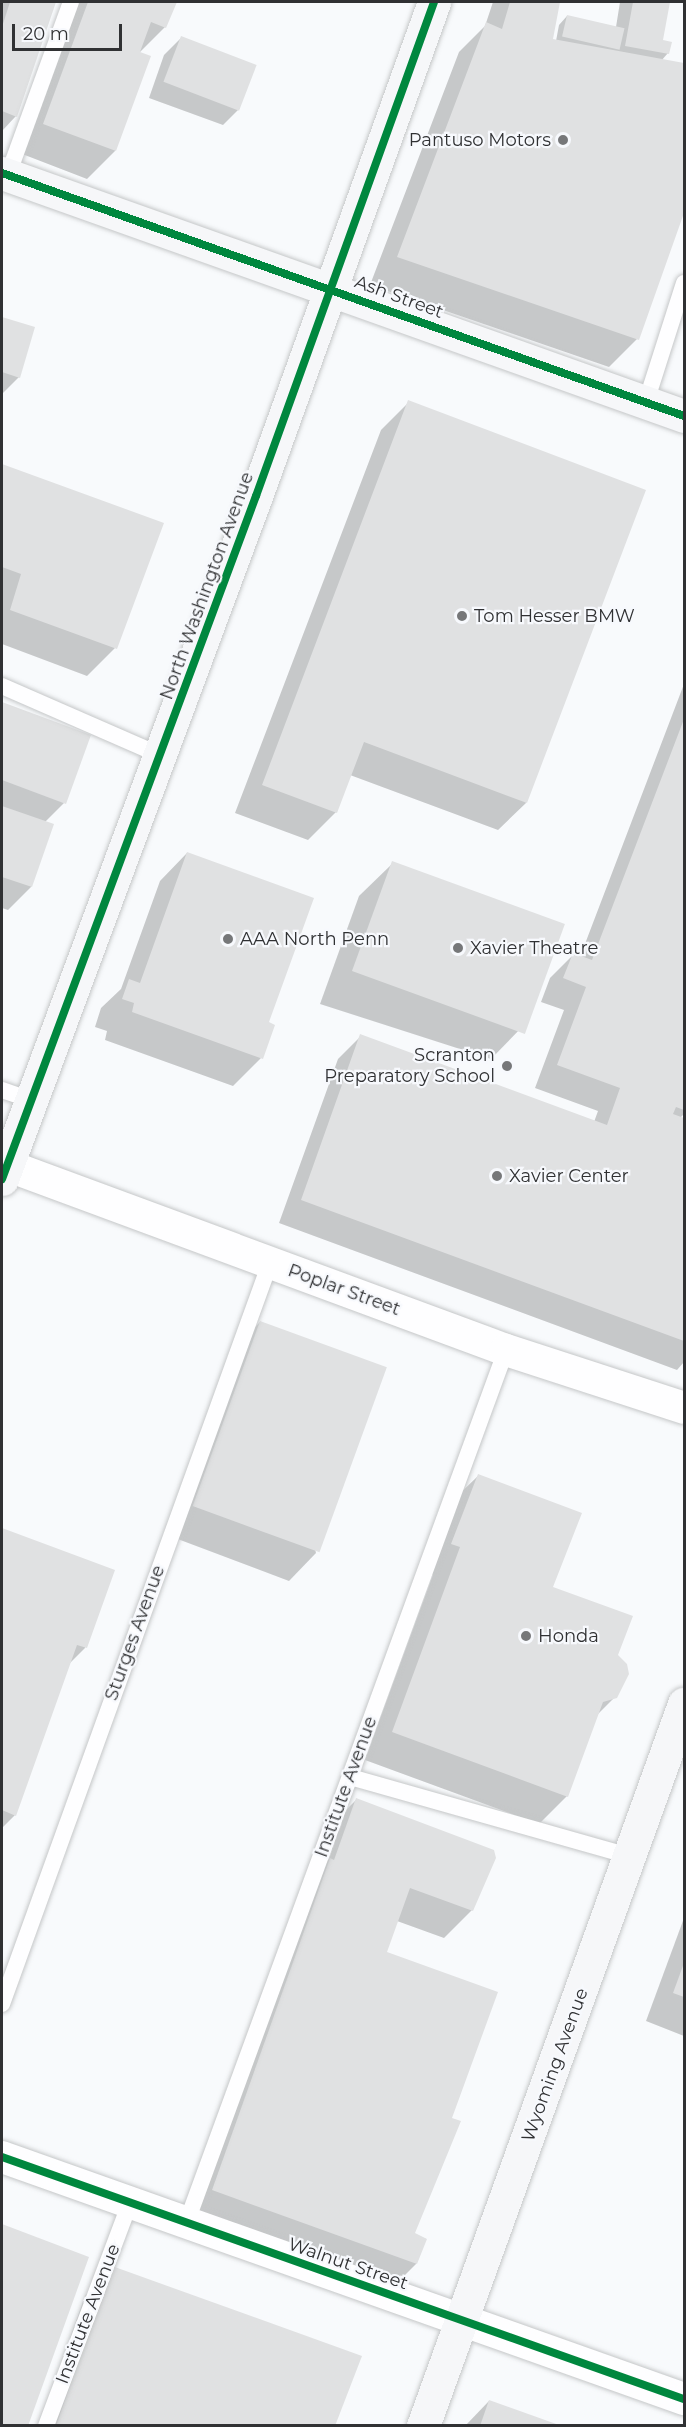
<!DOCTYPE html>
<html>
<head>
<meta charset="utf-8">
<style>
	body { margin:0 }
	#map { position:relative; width:686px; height:2427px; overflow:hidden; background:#f8fafc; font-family:Montserrat,sans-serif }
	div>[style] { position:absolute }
	.shadow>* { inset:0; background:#0003 }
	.building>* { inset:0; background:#e0e1e2; transform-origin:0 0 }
	.roads { filter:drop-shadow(0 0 2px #c5c7c8) drop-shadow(0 0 2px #c5c7c8) }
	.lane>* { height:16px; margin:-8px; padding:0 8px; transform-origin:8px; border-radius:8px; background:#fefeff }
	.street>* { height:32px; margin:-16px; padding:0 16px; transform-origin:16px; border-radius:16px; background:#fefeff }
	.secondary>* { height:33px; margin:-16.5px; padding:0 16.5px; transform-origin:16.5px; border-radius:16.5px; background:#f6f7f9 }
	.cycleway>* { height:8px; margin:-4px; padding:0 4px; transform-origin:4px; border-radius:4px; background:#00873e }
	.dots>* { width:16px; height:16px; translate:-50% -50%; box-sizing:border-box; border:3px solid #f7f9fd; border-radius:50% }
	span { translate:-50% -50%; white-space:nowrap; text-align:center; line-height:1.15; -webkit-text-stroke:4.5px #f7f9fd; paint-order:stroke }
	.poi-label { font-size:18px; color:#303133 }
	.right { translate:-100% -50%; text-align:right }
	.left { translate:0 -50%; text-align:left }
	.street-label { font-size:18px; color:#303133 }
	.frame { position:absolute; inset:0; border:3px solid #303133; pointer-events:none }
	.scale { position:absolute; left:12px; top:24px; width:110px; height:27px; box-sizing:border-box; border:3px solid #303133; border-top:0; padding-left:8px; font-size:18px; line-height:21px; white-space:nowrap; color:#303133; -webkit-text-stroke:4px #f7f9fd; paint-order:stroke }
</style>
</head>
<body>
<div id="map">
	<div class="shadow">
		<i style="clip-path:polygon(2px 2px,54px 2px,16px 116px,2px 131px)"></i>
		<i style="clip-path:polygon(72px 2px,175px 2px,165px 27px,139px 53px,115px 151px,87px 179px,17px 152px)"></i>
		<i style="clip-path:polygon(493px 2px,559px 2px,551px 40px,556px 41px,559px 25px,567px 16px,616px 27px,620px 2px,669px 2px,662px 41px,668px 53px,661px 61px,684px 65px,684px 209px,637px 339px,609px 367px,370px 285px,459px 52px,485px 26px)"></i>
		<i style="clip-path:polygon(181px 38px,240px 108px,223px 125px,149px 98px,164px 55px)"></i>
		<i style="clip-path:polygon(2px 319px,33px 328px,19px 377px,2px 394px)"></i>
		<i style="clip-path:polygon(409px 402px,526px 803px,498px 830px,350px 775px,336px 812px,308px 840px,235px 813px,381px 430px)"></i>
		<i style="clip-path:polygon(2px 467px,162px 524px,115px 648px,87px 676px,2px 644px)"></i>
		<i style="clip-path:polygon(684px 684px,684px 1114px,680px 1118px,684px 1120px,684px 1362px,677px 1370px,279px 1223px,338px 1059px,361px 1036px,594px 1122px,598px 1111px,535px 1088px,564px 1010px,541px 1002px,550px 978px,573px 955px,580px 957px)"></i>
		<i style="clip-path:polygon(2px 703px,89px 736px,64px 803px,45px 822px,31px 887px,8px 910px,2px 908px)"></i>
		<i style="clip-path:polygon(187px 853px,268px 1023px,274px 1026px,261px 1058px,233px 1086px,105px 1040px,107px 1031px,95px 1027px,101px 1008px,121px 989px,160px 881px)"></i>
		<i style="clip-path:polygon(393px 863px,524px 1025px,491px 1059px,320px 1004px,359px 896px)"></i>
		<i style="clip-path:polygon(260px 1322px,316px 1553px,289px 1581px,167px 1535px,233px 1350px)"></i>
		<i style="clip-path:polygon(478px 1476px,551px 1588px,615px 1697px,597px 1715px,567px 1796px,539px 1824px,365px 1760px,433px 1575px,424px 1571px,450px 1503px)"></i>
		<i style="clip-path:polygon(2px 1530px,113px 1571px,85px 1648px,68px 1665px,15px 1815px,2px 1828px)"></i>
		<i style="clip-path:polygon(356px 1800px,472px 1910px,444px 1938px,397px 1921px,385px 1953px,450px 2119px,413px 2234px,426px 2239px,416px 2264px,388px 2292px,185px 2218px,328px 1828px)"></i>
		<i style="clip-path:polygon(684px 1918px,684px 2036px,646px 2021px)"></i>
		<i style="clip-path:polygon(2px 2226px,87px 2258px,26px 2426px,2px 2426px)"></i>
		<i style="clip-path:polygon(113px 2268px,333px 2426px,39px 2426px,85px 2296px)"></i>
		<i style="clip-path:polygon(489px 2401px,555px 2426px,465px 2426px)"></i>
	</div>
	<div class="building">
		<i style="clip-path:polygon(10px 2px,56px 2px,17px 117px,2px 111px,2px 27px)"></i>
		<i style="clip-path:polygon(88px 2px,177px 2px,166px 28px,151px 22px,140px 52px,151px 56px,116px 151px,43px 124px)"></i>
		<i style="clip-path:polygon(510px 2px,560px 2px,553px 39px,684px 63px,684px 213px,639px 340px,397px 257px,486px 22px,502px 29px)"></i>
		<i style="clip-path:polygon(633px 2px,670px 2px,663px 40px,672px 42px,669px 54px,625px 46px)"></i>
		<i style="left:567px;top:15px;width:59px;height:22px;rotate:13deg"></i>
		<i style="left:181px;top:36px;width:81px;height:49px;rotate:21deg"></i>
		<i style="clip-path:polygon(2px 317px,35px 327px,20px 378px,2px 372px)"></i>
		<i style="clip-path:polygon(408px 400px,646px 490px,527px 803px,364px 742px,337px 813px,262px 785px)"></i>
		<i style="clip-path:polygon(2px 464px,164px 523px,117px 649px,10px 610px,21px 574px,2px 567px)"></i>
		<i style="clip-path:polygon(2px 702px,91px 735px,66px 804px,2px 780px)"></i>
		<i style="clip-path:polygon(684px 719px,684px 1110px,676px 1107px,673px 1114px,684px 1118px,684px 1341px,301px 1200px,360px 1034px,607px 1125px,620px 1088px,557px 1065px,586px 987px,563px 978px,573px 953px,592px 960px)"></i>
		<i style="clip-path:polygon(2px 806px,54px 824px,32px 887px,2px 877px)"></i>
		<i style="clip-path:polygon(187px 852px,314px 898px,269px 1022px,275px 1025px,263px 1059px,132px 1012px,134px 1003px,122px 999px,129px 979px,140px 983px)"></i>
		<i style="left:392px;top:861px;width:184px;height:117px;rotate:20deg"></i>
		<i style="left:260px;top:1321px;width:135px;height:197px;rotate:20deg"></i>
		<i style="clip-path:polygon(478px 1474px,582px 1513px,553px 1587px,633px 1616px,618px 1655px,627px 1664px,629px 1674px,617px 1698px,603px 1702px,568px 1797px,392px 1732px,460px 1547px,451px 1544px)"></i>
		<i style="clip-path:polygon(2px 1528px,115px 1570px,87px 1648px,77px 1645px,16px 1816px,2px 1810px)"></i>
		<i style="clip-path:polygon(356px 1798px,494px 1850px,496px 1858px,473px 1911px,410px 1888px,387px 1952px,498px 1992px,452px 2118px,461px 2121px,415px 2233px,427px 2239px,417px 2264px,212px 2190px,330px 1858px,334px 1860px)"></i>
		<i style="clip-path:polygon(684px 1963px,684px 1997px,673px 1993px)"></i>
		<i style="clip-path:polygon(2px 2224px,89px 2257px,28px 2426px,2px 2426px)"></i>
		<i style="clip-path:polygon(112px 2266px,362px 2356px,335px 2426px,56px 2426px)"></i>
		<i style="clip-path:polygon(489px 2400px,559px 2425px,559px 2426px,480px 2426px)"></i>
	</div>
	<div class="roads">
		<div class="lane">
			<i style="left:8px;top:175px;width:184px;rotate:-70deg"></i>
			<i style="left:646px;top:402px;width:125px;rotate:-72.3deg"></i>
			<i style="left:2px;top:686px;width:172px;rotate:23.6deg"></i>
			<i style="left:2px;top:1090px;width:31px;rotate:19deg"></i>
			<i style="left:350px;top:1777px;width:291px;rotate:15.8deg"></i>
			<i style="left:2px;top:2004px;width:788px;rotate:-70.12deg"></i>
			<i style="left:186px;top:2224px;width:931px;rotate:-69.89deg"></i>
			<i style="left:46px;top:2426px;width:238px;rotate:-69.4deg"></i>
		</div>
		<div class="street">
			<i style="left:6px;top:1165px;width:533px;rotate:20.3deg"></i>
			<i style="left:506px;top:1350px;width:187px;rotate:18deg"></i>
			<i style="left:2px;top:2157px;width:724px;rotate:19.54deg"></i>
		</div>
		<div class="secondary">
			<i style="left:2px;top:173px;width:724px;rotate:19.61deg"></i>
			<i style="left:2px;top:1179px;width:729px;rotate:-69.6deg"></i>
			<i style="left:256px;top:496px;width:525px;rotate:-70.18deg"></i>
			<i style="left:423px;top:2426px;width:768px;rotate:-70.13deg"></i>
		</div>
	</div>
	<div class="cycleway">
		<i style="left:2px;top:173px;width:724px;rotate:19.61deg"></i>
		<i style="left:2px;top:1179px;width:729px;rotate:-69.6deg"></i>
		<i style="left:256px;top:496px;width:525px;rotate:-70.18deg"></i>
		<i style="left:2px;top:2157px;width:724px;rotate:19.54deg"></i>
	</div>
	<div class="dots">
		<i style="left:563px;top:140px;background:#767779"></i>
		<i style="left:462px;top:616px;background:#767779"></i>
		<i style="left:228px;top:939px;background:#767779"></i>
		<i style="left:458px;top:948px;background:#767779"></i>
		<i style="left:507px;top:1066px;background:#767779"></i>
		<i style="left:497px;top:1176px;background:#767779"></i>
		<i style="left:526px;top:1636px;background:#767779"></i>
	</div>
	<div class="poi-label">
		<span class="right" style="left:551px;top:140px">Pantuso Motors</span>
		<span class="left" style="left:474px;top:616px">Tom Hesser BMW</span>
		<span class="left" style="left:240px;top:939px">AAA North Penn</span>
		<span class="left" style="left:470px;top:948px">Xavier Theatre</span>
		<span class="right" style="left:495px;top:1066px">Scranton<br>Preparatory School</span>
		<span class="left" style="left:509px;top:1176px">Xavier Center</span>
		<span class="left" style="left:538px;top:1636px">Honda</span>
	</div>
	<div class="street-label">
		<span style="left:399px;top:297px;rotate:20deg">Ash Street</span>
		<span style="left:207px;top:586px;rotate:-70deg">North Washington Avenue</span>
		<span style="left:344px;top:1290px;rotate:20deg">Poplar Street</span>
		<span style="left:135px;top:1633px;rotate:-70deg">Sturges Avenue</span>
		<span style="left:346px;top:1787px;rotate:-70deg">Institute Avenue</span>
		<span style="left:555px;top:2065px;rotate:-70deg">Wyoming Avenue</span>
		<span style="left:348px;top:2264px;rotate:19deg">Walnut Street</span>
		<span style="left:88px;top:2314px;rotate:-69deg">Institute Avenue</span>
	</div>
	<div class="frame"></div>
	<div class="scale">20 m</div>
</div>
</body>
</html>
